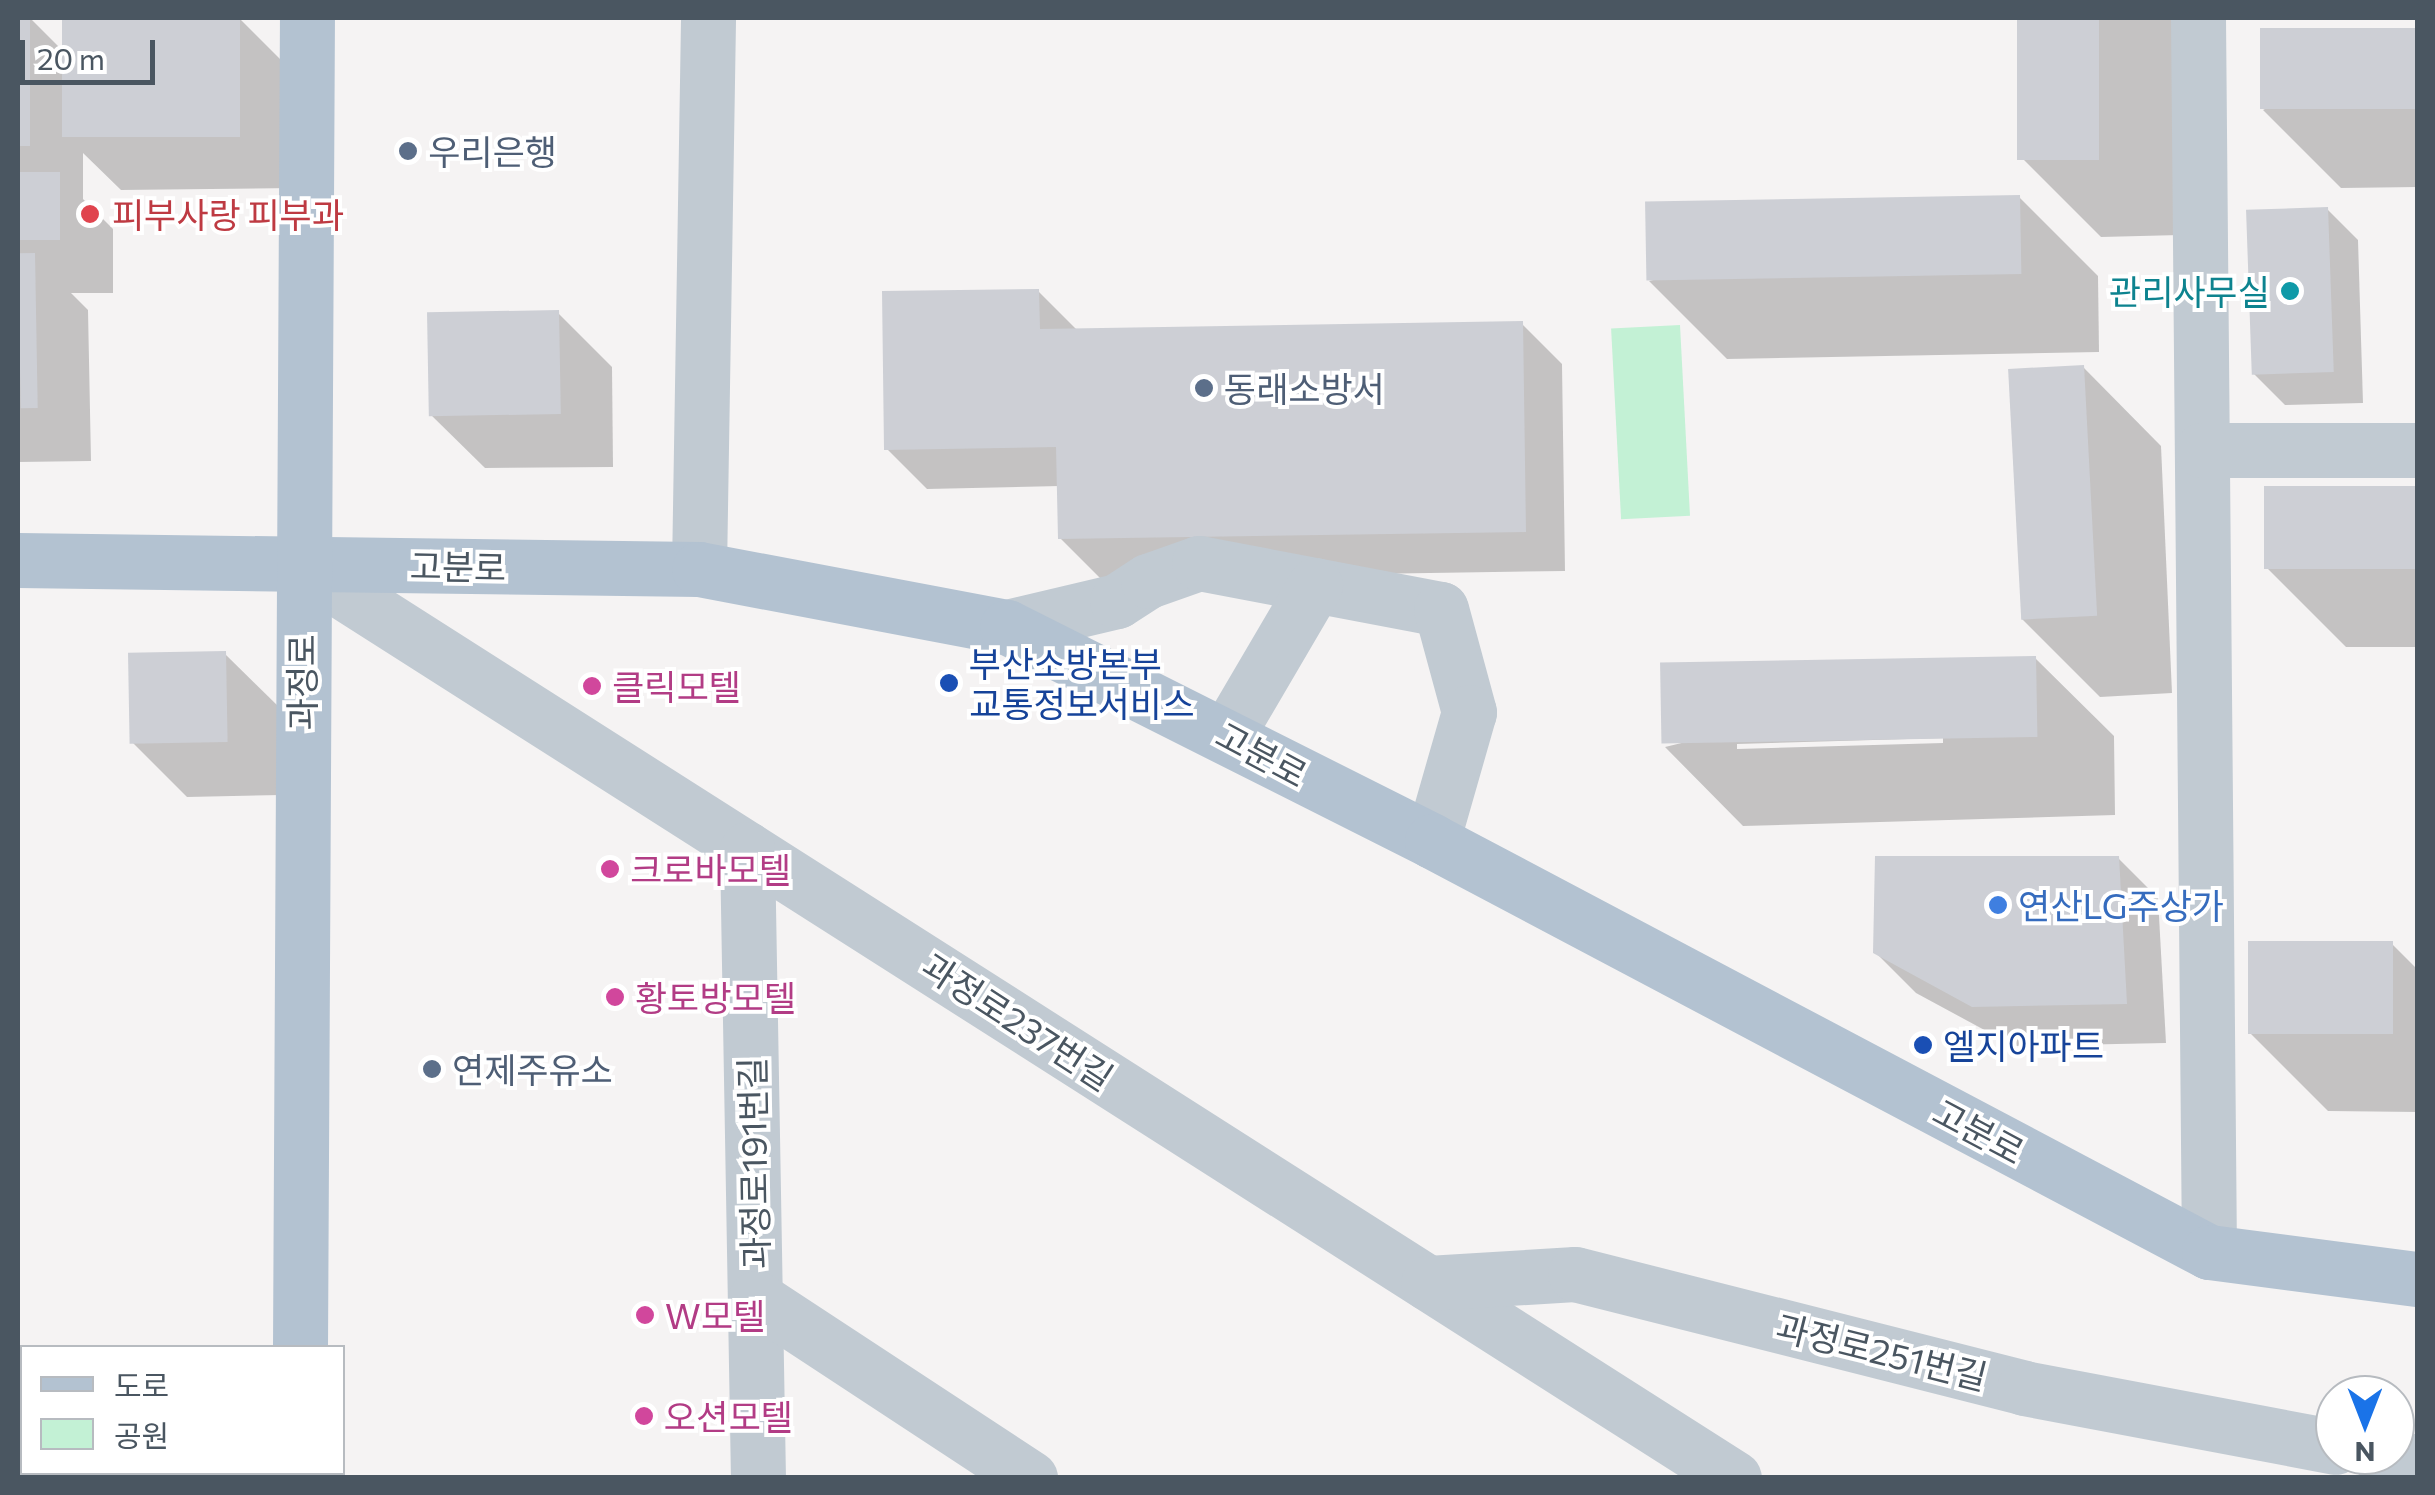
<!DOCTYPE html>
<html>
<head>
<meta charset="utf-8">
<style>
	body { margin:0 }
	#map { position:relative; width:2435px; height:1495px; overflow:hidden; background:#f5f3f3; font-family:Commissioner,"Noto Sans KR",sans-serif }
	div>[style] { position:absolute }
	.green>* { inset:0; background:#c3f1d5; transform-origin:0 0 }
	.shadow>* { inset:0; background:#0003 }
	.building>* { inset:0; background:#cdcfd5; transform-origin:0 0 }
	.minor>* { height:55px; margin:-27.5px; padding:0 27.5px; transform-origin:27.5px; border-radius:27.5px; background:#c1cad2 }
	.major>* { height:55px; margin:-27.5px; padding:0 27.5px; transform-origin:27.5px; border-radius:27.5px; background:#b3c2d1 }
	.dots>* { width:28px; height:28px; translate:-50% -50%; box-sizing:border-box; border:5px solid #fff; border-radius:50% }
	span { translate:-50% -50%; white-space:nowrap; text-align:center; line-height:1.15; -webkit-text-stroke:8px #fff; paint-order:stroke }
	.service-label { font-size:35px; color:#4e5e75 }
	.left { translate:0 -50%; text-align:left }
	.health-label { font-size:35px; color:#be3a42 }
	.culture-label { font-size:35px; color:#0d838f }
	.right { translate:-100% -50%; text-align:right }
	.street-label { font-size:35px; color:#4a5661 }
	.transit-label { font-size:35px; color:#164399 }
	.hotel-label { font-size:35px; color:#b23c85 }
	.shop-label { font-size:35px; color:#366cbe }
	.frame { position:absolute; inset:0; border:20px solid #4a5661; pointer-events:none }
	.legend { position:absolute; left:20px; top:1345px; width:325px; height:130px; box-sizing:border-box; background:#fff; border:2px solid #b7bbc0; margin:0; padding:12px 18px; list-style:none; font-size:30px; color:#4a5661 }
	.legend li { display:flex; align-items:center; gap:20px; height:50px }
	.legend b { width:50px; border:2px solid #b7bbc0 }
	.north { position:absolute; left:2315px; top:1375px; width:100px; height:100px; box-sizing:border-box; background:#fff; border:2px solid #b7bbc0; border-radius:50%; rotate:180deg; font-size:28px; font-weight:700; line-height:40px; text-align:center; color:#4a5661 }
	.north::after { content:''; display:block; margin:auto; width:35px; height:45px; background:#1a73e8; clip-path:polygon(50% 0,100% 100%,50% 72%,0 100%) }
	.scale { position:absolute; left:20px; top:40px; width:135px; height:45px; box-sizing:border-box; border:5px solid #4a5661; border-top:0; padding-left:12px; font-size:30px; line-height:35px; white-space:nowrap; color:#4a5661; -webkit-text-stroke:8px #fff; paint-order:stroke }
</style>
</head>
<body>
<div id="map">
	<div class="green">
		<i style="left:1680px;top:325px;width:191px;height:69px;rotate:87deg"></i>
	</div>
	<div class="shadow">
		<i style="clip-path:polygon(18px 18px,30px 18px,65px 53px,239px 18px,294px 73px,295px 188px,121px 190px,83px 153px,83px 199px,113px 229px,113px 293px,71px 293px,88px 310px,91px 461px,18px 462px)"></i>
		<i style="clip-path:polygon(2019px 18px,2174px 18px,2180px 235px,2101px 237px,2023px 159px)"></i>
		<i style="clip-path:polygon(2418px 30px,2418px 187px,2341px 188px,2263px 110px)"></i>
		<i style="clip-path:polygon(2019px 197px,2098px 276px,2099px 352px,1727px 359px,1649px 281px)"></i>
		<i style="clip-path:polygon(2327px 209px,2358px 240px,2363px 403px,2285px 405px,2254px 374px)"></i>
		<i style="clip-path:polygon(1038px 291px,1078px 331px,1522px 324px,1562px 364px,1565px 571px,1100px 578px,1060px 538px,1060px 486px,927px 489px,887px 449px)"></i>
		<i style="clip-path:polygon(558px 313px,612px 367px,613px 467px,485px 468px,430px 414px)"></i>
		<i style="clip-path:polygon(2083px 367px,2161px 446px,2172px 693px,2100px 697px,2022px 619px)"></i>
		<i style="clip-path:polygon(2418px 489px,2418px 647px,2346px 647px,2268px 569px)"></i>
		<i style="clip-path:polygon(225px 654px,280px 708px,281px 795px,187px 797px,133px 743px)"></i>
		<i style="clip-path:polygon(evenodd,2035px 658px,2114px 736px,2115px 815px,1743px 826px,1665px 747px,2035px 658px,1943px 738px,1943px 743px,1737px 749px,1737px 744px,1943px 738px)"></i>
		<i style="clip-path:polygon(2118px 858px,2158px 898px,2166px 1043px,2014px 1046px,1916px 993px,1875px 952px)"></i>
		<i style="clip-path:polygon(2392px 944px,2418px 970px,2418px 1112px,2328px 1111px,2250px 1033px)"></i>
	</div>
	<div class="building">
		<i style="left:18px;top:18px;width:12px;height:128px"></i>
		<i style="left:62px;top:18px;width:178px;height:119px"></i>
		<i style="left:2017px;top:18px;width:82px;height:142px"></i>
		<i style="left:2418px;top:28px;width:81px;height:158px;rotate:90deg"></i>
		<i style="left:18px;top:172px;width:42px;height:68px"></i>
		<i style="left:2020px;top:195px;width:79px;height:375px;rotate:89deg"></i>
		<i style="left:2328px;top:207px;width:165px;height:82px;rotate:88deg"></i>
		<i style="left:35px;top:253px;width:155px;height:17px;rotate:89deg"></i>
		<i style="clip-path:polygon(1039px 289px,1040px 329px,1523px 321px,1526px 532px,1058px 539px,1056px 447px,884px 450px,882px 291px)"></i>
		<i style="left:559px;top:310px;width:104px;height:132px;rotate:89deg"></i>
		<i style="left:2084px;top:365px;width:251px;height:76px;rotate:87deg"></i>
		<i style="left:2418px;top:486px;width:83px;height:154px;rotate:90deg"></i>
		<i style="left:226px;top:651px;width:91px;height:98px;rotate:89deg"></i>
		<i style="left:2036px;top:656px;width:81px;height:376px;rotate:89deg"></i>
		<i style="clip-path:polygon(1875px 856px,2119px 856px,2127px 1004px,1972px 1007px,1873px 953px)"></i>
		<i style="left:2248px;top:941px;width:145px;height:93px"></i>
	</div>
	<div class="minor">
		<i style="left:2198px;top:18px;width:1234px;rotate:89.49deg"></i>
		<i style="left:2202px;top:450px;width:216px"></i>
		<i style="left:301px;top:565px;width:1699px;rotate:32.5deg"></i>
		<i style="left:699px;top:569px;width:551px;rotate:-89.06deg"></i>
		<i style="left:1007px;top:627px;width:113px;rotate:-13.3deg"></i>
		<i style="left:1117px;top:601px;width:37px;rotate:-33deg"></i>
		<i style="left:1148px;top:581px;width:54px;rotate:-19.4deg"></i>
		<i style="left:1199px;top:563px;width:246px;rotate:10.8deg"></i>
		<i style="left:1441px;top:609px;width:107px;rotate:74.8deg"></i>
		<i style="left:1469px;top:712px;width:134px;rotate:106deg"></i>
		<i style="left:1227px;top:735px;width:174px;rotate:-59.6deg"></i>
		<i style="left:747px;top:849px;width:629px;rotate:89deg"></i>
		<i style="left:1428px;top:1283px;width:147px;rotate:-3.5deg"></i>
		<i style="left:1575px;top:1274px;width:463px;rotate:14.2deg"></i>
		<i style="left:2024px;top:1388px;width:317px;rotate:10.7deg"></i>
		<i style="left:756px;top:1298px;width:328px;rotate:33.3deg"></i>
		<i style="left:2378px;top:1455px;width:41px;rotate:9.9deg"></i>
	</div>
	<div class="major">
		<i style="left:18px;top:560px;width:681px;rotate:0.76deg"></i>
		<i style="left:699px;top:569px;width:313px;rotate:10.7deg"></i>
		<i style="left:1007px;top:627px;width:476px;rotate:26.7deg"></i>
		<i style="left:1432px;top:841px;width:879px;rotate:27.88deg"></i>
		<i style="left:2209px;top:1252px;width:211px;rotate:7.4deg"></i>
		<i style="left:300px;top:1348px;width:1330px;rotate:-89.7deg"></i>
		<i style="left:300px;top:1478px;width:6px;rotate:-90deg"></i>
	</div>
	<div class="dots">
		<i style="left:408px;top:151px;background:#5c6f8a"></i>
		<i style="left:90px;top:214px;background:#e0444e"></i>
		<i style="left:2290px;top:291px;background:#0f9aa8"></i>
		<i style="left:1204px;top:388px;background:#5c6f8a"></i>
		<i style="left:949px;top:683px;background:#1a4fb4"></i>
		<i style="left:592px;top:686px;background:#d1479c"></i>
		<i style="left:610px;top:869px;background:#d1479c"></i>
		<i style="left:1998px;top:905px;background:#3f7fe0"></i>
		<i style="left:615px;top:997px;background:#d1479c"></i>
		<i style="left:1923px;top:1045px;background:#1a4fb4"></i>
		<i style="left:432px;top:1069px;background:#5c6f8a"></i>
		<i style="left:645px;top:1315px;background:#d1479c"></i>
		<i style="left:644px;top:1416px;background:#d1479c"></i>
	</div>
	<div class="service-label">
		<span class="left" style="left:428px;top:151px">우리은행</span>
		<span class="left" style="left:1224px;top:388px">동래소방서</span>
		<span class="left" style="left:452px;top:1069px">연제주유소</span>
	</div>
	<div class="health-label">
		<span class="left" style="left:112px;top:214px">피부사랑 피부과</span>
	</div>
	<div class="culture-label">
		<span class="right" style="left:2270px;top:291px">관리사무실</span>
	</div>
	<div class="street-label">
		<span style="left:458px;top:566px;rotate:1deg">고분로</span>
		<span style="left:301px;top:682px;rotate:-90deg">과정로</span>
		<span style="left:1262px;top:754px;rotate:28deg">고분로</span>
		<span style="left:1018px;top:1021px;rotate:33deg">과정로237번길</span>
		<span style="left:1979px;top:1131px;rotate:28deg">고분로</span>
		<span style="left:753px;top:1163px;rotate:-91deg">과정로191번길</span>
		<span style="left:1882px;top:1351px;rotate:14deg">과정로251번길</span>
	</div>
	<div class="transit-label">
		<span class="left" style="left:969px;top:683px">부산소방본부<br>교통정보서비스</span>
		<span class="left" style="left:1943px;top:1045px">엘지아파트</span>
	</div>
	<div class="hotel-label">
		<span class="left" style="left:612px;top:686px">클릭모텔</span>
		<span class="left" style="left:630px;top:869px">크로바모텔</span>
		<span class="left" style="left:635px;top:997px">황토방모텔</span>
		<span class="left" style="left:665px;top:1315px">W모텔</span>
		<span class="left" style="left:664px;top:1416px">오션모텔</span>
	</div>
	<div class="shop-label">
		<span class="left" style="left:2018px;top:905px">연산LG주상가</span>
	</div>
	<div class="frame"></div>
	<ul class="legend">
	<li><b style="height:12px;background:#b3c2d1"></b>도로</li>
	<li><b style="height:28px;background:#c3f1d5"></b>공원</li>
	</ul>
	<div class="north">N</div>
	<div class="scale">20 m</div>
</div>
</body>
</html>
